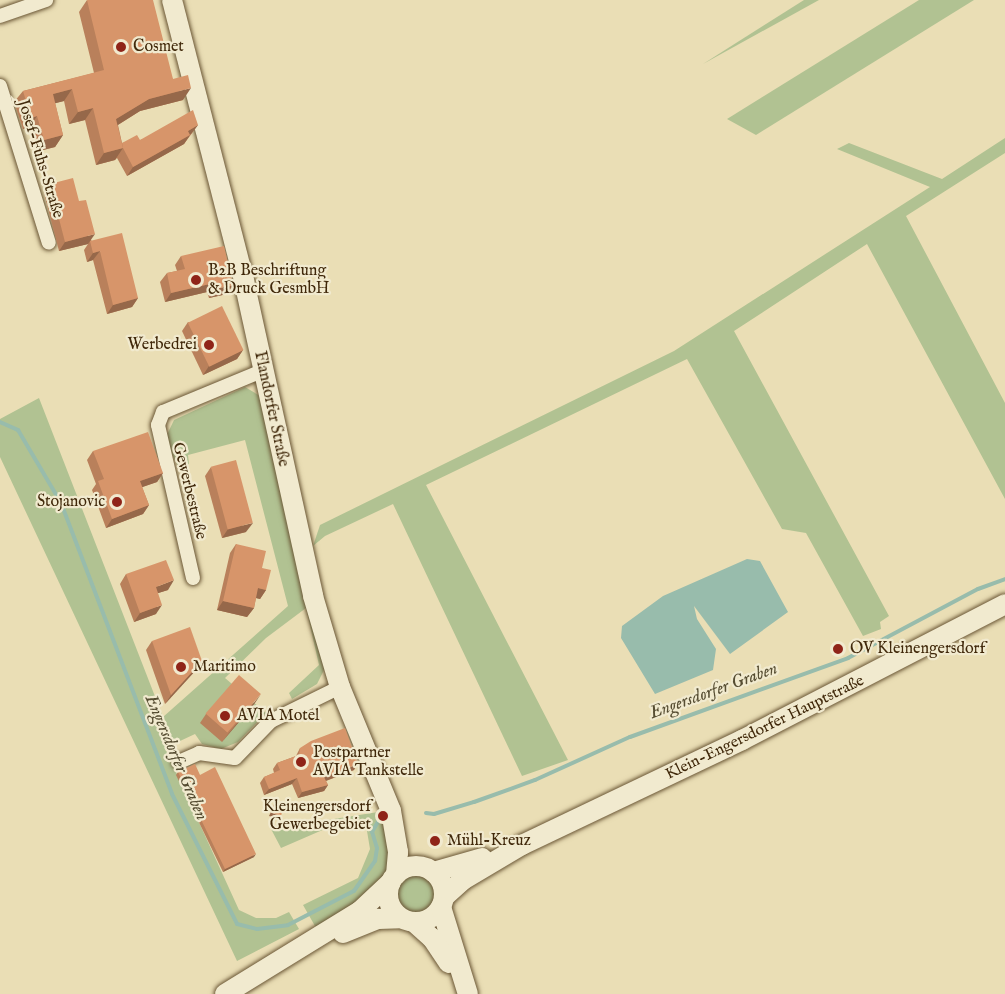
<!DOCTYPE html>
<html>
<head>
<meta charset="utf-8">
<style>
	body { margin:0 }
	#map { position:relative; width:1005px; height:994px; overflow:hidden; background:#eadeb5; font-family:"IM FELL English",serif }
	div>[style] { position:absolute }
	.green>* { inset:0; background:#b1c292 }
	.round { border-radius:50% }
	.water>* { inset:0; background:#98bcac }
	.stream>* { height:4px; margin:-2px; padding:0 2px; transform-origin:2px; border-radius:2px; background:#98bcac }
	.roads { filter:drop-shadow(0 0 2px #6a5635) drop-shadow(0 0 2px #6a5635) }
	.minor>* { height:14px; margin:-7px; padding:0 7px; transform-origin:7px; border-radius:7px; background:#f1eacf }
	.secondary>* { height:20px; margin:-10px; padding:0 10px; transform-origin:10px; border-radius:10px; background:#f1eacf }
	.secondary>.ring { margin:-10px; padding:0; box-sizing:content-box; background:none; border:20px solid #f1eacf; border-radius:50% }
	.wall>* { inset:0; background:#b9805b }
	.shaded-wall>* { inset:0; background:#96684a }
	.building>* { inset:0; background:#d7956a; transform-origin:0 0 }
	.dots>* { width:16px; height:16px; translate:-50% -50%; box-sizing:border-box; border:3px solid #f1eacf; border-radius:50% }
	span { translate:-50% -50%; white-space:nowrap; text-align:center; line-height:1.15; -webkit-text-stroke:4.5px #f1eacf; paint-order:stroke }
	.poi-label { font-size:16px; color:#40280a }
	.left { translate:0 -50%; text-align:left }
	.right { translate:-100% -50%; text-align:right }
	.street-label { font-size:16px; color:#40280a }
	.water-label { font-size:18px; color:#564d32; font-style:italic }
</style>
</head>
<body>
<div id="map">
	<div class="green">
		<i style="clip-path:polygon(804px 0,819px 0,703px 64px,736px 43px)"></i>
		<i style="clip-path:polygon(919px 0,974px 0,756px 135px,727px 119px)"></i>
		<i style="clip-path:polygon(1005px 138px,1005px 153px,906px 216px,1005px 403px,1005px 499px,867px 244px,734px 331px,889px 616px,880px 622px,881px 629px,863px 636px,806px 533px,782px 529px,687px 359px,426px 485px,568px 760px,522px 776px,393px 504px,325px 536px,313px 546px,320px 525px,674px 351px,930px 187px,837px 149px,849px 143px,942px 179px)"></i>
		<i style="clip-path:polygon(245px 387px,260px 396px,325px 668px,317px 684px,292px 699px,289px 693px,319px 665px,306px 608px,266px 638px,225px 678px,266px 713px,238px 742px,221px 749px,202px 744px,195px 734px,165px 748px,239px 910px,256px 918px,276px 918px,289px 912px,299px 929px,237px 961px,0 457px,0 419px,39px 398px,163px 717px,288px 606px,245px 440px,188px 455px,189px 464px,178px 467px,165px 439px,174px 420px)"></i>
		<i style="clip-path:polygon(378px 812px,394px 845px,385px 880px,374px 894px,324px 926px,315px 926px,303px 905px,358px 878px,370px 849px,365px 819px,341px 822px,281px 848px,271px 829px)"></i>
		<i class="round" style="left:395px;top:873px;width:42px;height:42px"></i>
	</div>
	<div class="water">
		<i style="clip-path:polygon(747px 559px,760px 561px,788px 612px,730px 654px,694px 606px,697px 619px,716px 649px,713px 670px,655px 694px,621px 638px,622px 626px,663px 596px)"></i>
	</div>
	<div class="stream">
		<i style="left:0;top:422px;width:20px;rotate:24deg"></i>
		<i style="left:18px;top:430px;width:85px;rotate:59.5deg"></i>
		<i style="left:61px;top:503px;width:311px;rotate:69.1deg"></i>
		<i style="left:172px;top:794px;width:145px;rotate:63.4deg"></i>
		<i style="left:237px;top:924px;width:21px;rotate:14deg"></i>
		<i style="left:257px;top:929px;width:31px;rotate:-7deg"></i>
		<i style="left:288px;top:925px;width:74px;rotate:-27.3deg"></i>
		<i style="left:354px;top:891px;width:37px;rotate:-55deg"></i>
		<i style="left:375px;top:861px;width:13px;rotate:-81deg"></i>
		<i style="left:377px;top:848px;width:17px;rotate:-107deg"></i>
		<i style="left:372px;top:832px;width:14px;rotate:-60deg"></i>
		<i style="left:426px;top:813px;width:8px;rotate:7deg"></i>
		<i style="left:434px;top:814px;width:42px;rotate:-16.7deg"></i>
		<i style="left:474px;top:802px;width:65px;rotate:-19.8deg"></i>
		<i style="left:535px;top:780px;width:104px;rotate:-24.4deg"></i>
		<i style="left:630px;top:737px;width:232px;rotate:-19.9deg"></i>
		<i style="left:848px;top:658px;width:147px;rotate:-28deg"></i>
		<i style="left:978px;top:589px;width:29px;rotate:-20deg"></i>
	</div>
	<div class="roads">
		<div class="minor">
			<i style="left:0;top:16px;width:49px;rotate:-19.2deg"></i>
			<i style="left:0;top:86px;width:164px;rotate:72.7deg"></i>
			<i style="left:193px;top:578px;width:157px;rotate:-102.9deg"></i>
			<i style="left:158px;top:425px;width:14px;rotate:-69deg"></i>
			<i style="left:163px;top:412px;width:107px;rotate:-22.5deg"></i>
			<i style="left:179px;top:762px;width:22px;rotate:-24deg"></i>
			<i style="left:199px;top:753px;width:36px;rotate:8deg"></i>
			<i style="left:235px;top:758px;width:52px;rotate:-45.8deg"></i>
			<i style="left:271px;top:721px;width:77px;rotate:-26.2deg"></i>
		</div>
		<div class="secondary">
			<i style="left:172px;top:0;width:290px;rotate:75.6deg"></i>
			<i style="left:244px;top:281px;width:322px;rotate:77.6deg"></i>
			<i style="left:313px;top:596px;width:95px;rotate:73.5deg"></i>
			<i style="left:340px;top:687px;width:134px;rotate:67.6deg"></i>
			<i style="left:391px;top:811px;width:42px;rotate:80.3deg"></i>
			<i style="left:398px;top:852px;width:23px;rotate:95deg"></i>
			<i class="ring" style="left:388px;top:866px;width:36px;height:36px"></i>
			<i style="left:433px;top:872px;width:51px;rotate:-15.9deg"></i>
			<i style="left:444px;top:897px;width:25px;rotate:-42deg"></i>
			<i style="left:463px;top:880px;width:69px;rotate:-30.7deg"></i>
			<i style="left:522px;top:845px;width:244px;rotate:-25.5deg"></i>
			<i style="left:742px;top:740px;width:296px;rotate:-27.3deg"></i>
			<i style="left:441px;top:907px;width:91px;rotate:72.8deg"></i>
			<i style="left:414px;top:922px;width:24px;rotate:42deg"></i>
			<i style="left:432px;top:938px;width:30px;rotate:56deg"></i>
			<i style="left:343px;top:933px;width:38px;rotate:-22deg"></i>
			<i style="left:378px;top:919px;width:23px;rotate:-2deg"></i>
			<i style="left:225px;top:994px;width:158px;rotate:-31.6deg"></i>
			<i style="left:360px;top:911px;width:42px;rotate:-43.1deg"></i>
		</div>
	</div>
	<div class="wall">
		<i style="clip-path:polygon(87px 0,173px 79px,183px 100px,140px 111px,118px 125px,122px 143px,140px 140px,198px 125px,184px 144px,127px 176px,117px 158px,115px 160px,96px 165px,85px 120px,69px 124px,64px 101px,55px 103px,63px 135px,55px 147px,35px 152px,29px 128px,23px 129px,14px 102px,23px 91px,94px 73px,79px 12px)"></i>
		<i style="clip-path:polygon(50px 184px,91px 240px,138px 298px,132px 307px,107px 314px,93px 260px,87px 262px,84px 250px,88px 244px,59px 251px,44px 193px)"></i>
		<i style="clip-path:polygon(181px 256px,227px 294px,209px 298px,207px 292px,165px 302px,160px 282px,167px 273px,177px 271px,175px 265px)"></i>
		<i style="clip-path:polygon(188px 322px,243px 350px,237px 359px,203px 375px,182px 331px)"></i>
		<i style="clip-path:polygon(93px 451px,163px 473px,157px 482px,142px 487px,149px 505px,143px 514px,106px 528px,92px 490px,96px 484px,87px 460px)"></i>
		<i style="clip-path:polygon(211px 467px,246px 532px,222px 538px,205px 476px)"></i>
		<i style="clip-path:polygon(236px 544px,262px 568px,266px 590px,260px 599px,256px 598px,254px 608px,247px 617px,217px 610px,230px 553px)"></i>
		<i style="clip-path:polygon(126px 574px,168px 590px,158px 593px,156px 614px,134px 622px,120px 584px)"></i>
		<i style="clip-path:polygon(152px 641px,202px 661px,196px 670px,165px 704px,146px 650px)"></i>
		<i style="clip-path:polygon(255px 703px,222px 742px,200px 723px,206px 714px)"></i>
		<i style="clip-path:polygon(300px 748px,354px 770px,326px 781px,328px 785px,324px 791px,298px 798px,292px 784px,264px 795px,260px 783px,264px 777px,274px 773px,273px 769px,277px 763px,296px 756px)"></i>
		<i style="clip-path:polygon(178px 772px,200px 775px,254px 857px,223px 872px,176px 775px)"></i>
	</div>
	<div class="shaded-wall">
		<i style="clip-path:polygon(191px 88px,183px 100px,140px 111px,108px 131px,116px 119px,149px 99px)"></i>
		<i style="clip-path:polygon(72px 89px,64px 101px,45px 106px,53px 94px)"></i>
		<i style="clip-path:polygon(93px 108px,85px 120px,69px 124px,78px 112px)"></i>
		<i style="clip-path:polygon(37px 116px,29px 128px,23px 129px,31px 118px)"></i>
		<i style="clip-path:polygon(198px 125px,191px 134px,181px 140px,188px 131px)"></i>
		<i style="clip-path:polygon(63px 135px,55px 147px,35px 152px,44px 140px)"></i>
		<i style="clip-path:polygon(190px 135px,184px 144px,127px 176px,133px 167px)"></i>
		<i style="clip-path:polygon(123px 148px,115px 160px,96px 165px,104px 153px)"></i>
		<i style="clip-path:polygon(95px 234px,88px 244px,59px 251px,65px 242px)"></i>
		<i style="clip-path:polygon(100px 251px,93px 260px,87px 262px,93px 253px)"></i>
		<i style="clip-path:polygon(214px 283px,207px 292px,165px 302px,171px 293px)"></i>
		<i style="clip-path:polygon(233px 285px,227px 294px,209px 298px,215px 289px)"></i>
		<i style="clip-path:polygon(138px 298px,132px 307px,107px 314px,113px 305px)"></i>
		<i style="clip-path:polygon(243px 350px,237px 359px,203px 375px,209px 366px)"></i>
		<i style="clip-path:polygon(163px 473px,157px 482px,134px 490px,140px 481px)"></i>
		<i style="clip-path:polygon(149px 505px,143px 514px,106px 528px,112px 519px)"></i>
		<i style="clip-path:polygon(253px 523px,246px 532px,222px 538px,228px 529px)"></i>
		<i style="clip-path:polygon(174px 580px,168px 590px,149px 596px,156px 587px)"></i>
		<i style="clip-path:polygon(258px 588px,266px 590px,260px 599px,252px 597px)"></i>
		<i style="clip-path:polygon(223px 601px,254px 608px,247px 617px,217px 610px)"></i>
		<i style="clip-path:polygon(162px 605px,156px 614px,134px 622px,140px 613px)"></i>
		<i style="clip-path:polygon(202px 661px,196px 670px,165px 704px,171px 695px)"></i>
		<i style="clip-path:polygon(261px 694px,255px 703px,222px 742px,229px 733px)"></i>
		<i style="clip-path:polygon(358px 764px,354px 770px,320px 783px,324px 777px)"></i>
		<i style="clip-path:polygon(297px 778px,292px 784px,264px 795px,269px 789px)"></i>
		<i style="clip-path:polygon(328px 785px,324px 791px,298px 798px,302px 792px)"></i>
		<i style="clip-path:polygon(271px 812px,281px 816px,279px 819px,269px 816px)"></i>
		<i style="clip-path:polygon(256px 854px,254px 857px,223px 872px,225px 869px)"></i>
	</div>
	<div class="building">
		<i style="clip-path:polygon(87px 0,153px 0,173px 79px,188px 75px,191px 88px,149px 99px,116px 119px,123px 148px,104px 153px,93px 108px,78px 112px,72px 89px,53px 94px,63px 135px,44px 140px,37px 116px,31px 118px,23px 91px,104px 70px)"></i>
		<i style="clip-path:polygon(193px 110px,198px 125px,188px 131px,190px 135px,133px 167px,123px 148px,122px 143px,137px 135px,140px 140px)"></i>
		<i style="clip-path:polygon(73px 178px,79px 201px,86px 200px,95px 234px,65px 242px,50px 184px)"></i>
		<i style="clip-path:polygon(122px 233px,138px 298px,113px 305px,100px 251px,93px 253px,90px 241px)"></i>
		<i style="clip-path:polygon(224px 246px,233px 285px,215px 289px,214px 283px,171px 293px,167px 273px,185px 269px,181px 256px)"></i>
		<i style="left:222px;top:306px;width:49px;height:38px;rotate:64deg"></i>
		<i style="clip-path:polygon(148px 432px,163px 473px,140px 481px,149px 505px,112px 519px,98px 481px,104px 479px,93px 451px)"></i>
		<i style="left:236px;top:460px;width:65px;height:26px;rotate:75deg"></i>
		<i style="clip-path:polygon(236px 544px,266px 551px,262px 568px,271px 570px,266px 590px,258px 588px,254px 608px,223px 601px)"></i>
		<i style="clip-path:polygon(166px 560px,174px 580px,156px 587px,162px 605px,140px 613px,126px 574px)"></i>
		<i style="clip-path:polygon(190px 627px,202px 661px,171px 695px,152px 641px)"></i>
		<i style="left:239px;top:675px;width:29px;height:51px;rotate:41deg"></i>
		<i style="clip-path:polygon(345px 728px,358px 764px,324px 777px,328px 785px,302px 792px,297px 778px,269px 789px,264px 777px,280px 770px,277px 763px,299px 755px,300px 748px,311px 741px)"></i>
		<i style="clip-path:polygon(195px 764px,200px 775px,215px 767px,256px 854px,225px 869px,178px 772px)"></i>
		<i style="left:275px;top:801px;width:11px;height:12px;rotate:22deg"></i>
	</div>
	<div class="dots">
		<i style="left:121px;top:47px;background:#8f2418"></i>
		<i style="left:196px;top:280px;background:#8f2418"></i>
		<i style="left:209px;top:345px;background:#8f2418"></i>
		<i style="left:117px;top:502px;background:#8f2418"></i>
		<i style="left:838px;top:649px;background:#8f2418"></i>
		<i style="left:181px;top:667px;background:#8f2418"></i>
		<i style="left:225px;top:716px;background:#8f2418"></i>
		<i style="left:301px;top:762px;background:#8f2418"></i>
		<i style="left:383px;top:816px;background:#8f2418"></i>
		<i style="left:435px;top:841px;background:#8f2418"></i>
	</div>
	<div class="poi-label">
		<span class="left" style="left:133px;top:47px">Cosmet</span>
		<span class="left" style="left:208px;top:280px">B2B Beschriftung<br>&amp; Druck GesmbH</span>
		<span class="right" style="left:197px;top:345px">Werbedrei</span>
		<span class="right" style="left:105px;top:502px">Stojanovic</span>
		<span class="left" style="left:850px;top:649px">OV Kleinengersdorf</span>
		<span class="left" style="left:193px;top:667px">Maritimo</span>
		<span class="left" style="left:237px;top:716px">AVIA Motel</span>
		<span class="left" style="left:313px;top:762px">Postpartner<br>AVIA Tankstelle</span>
		<span class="right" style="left:371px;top:816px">Kleinengersdorf<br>Gewerbegebiet</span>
		<span class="left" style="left:447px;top:841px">Mühl-Kreuz</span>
	</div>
	<div class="street-label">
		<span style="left:40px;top:159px;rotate:73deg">Josef-Fuhs-Straße</span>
		<span style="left:271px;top:409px;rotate:78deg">Flandorfer Straße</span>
		<span style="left:189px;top:491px;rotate:76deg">Gewerbestraße</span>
		<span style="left:765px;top:728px;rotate:-26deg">Klein-Engersdorfer Hauptstraße</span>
	</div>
	<div class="water-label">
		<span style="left:714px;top:692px;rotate:-20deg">Engersdorfer Graben</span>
		<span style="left:175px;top:758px;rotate:67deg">Engersdorfer Graben</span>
	</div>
</div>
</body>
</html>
